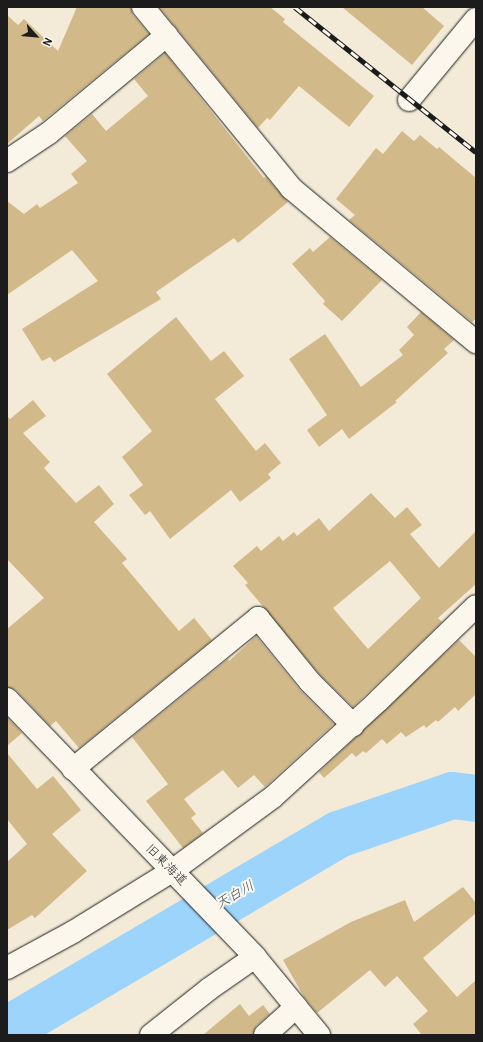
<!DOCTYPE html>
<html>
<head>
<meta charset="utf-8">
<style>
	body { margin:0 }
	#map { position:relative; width:483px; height:1042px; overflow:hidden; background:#f3ebd8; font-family:Pangolin,"Klee One",sans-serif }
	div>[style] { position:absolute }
	.river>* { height:47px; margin:-23.5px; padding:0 23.5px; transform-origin:23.5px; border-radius:23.5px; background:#9cd4fc }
	.building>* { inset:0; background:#d2b989 }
	.roads { filter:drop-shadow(0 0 1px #1c1c1c) drop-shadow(0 0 1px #1c1c1c) }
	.minor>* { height:22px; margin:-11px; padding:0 11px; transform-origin:11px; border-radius:11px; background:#fbf7ec }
	.rail>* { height:4.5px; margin-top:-2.25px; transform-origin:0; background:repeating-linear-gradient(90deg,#fbf7ec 0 9px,#1c1c1c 0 18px); box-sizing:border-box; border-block:1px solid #1c1c1c }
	span { translate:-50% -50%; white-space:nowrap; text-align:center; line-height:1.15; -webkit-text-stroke:4px #fbf7ec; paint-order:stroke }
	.street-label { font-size:13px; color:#1c1c1c }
	.water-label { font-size:14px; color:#42535f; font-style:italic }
	.frame { position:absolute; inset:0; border:8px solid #1c1c1c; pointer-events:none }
	.north { position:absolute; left:16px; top:16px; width:40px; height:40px; -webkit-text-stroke:3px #fbf7ec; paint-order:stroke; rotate:117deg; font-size:11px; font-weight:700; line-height:16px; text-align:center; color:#1c1c1c }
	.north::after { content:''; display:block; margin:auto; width:14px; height:18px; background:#1c1c1c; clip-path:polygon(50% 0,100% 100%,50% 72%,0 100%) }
</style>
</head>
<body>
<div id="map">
	<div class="river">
		<i style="left:7px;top:1029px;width:384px;rotate:-30.5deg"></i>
		<i style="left:338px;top:834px;width:120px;rotate:-18.9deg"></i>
		<i style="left:452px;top:795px;width:24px;rotate:7deg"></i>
	</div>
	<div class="building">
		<i style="clip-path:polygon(77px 7px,131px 7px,133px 15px,149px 34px,43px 121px,39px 116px,7px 144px,7px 15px,18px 25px,24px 19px,58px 51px)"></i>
		<i style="clip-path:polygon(159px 7px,270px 7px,285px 19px,283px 22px,374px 96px,349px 127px,299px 86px,270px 120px,267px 118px,258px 128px)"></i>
		<i style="clip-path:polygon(342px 7px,422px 7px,444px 26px,412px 65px)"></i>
		<i style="clip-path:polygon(165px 53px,264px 178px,266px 177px,288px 202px,238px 243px,234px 238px,156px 292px,161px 299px,54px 362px,50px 357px,42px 361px,22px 329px,98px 281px,72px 250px,7px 295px,7px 201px,24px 214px,37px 204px,40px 208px,78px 183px,71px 174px,87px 161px,65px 136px,92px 114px,106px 131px,148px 96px,134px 79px)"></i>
		<i style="clip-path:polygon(402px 131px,414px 141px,420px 135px,437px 149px,439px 147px,476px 178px,476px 319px,472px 322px,349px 220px,355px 215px,336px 199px,376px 148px,383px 154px)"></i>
		<i style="clip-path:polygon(330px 237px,382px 280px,342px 321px,323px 304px,325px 301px,292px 264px,310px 248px,313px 252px)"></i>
		<i style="clip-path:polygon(421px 312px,454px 340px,444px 349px,448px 353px,395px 401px,397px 402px,349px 439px,342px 429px,319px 447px,307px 430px,327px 415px,289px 359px,325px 334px,361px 387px,403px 355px,399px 350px,414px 335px,407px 327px)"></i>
		<i style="clip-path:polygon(176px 317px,211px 361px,224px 351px,244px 376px,215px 399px,256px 451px,265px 443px,281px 463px,268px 474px,271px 478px,240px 502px,231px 490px,170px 539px,150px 511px,145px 515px,129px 495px,143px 485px,122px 457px,152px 431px,107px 374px)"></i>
		<i style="clip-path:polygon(33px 400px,46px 416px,23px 433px,50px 462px,44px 468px,76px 503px,99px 485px,114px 504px,94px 522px,127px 559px,122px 563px,179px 631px,194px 618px,212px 640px,79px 748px,56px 721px,50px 726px,16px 690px,7px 687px,7px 629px,44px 598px,7px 559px,7px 416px,10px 419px)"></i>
		<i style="clip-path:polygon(evenodd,371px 493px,395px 518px,407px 507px,422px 525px,410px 534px,439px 568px,476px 531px,476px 584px,438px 618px,442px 622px,353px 707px,319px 674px,245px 585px,248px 583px,233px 566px,257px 546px,261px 551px,279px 536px,283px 541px,294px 532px,297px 536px,319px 518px,329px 531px,371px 493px,390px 561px,421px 598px,368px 649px,333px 608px,390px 561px)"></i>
		<i style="clip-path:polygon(256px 636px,300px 690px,334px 724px,265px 787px,254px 775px,238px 788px,223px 770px,184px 799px,196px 814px,191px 818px,203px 833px,183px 848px,146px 801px,168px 784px,132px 737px,228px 659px,229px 661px)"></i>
		<i style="clip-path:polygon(459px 640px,476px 657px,476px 694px,458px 711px,455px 707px,438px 722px,436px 720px,426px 728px,424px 725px,406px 737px,401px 732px,387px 744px,382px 739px,366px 753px,363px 751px,356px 757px,352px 753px,324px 778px,319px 772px)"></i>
		<i style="clip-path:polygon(7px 717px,22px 733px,7px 746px)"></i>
		<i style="clip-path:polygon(7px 753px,37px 789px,53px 776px,81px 810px,52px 834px,87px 871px,35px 918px,32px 915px,7px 930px,7px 862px,27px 844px,7px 819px)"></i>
		<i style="clip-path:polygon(463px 887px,476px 903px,476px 913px,423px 958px,457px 997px,476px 980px,476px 1035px,422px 1035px,413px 1024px,428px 1011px,397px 976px,385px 987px,370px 970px,317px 1013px,304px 997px,283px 960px,351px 922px,405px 900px,414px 922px)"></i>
		<i style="clip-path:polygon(240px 1004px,249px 1016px,263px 1005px,270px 1014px,256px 1026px,253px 1035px,203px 1035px)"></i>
	</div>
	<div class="roads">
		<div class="minor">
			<i style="left:143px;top:7px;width:234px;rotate:50.7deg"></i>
			<i style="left:291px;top:188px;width:241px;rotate:39.8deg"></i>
			<i style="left:409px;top:100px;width:105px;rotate:-50.4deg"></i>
			<i style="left:7px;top:161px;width:50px;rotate:-33.7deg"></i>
			<i style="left:49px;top:133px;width:153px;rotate:-39.7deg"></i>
			<i style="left:7px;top:699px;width:358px;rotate:46.1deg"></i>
			<i style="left:255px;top:957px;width:101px;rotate:50.6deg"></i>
			<i style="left:73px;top:769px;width:239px;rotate:-39.2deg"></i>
			<i style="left:258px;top:618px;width:82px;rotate:50.9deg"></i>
			<i style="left:310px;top:682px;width:61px;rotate:45deg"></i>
			<i style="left:7px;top:968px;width:75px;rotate:-28.6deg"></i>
			<i style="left:73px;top:932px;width:116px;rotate:-31.6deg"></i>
			<i style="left:172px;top:871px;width:125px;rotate:-36.2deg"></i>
			<i style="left:273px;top:797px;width:142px;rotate:-42.4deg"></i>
			<i style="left:378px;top:701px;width:136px;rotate:-44.1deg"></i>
			<i style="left:151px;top:1035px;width:74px;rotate:-38.4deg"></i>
			<i style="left:209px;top:989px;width:56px;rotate:-34.8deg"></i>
			<i style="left:265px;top:1035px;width:42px;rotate:-42.1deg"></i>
		</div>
	</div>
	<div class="rail">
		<i style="left:295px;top:7px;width:232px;rotate:38.7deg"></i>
	</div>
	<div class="street-label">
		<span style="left:166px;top:865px;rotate:45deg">旧東海道</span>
	</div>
	<div class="water-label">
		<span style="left:235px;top:895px;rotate:-30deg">天白川</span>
	</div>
	<div class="frame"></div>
	<div class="north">N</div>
</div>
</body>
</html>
